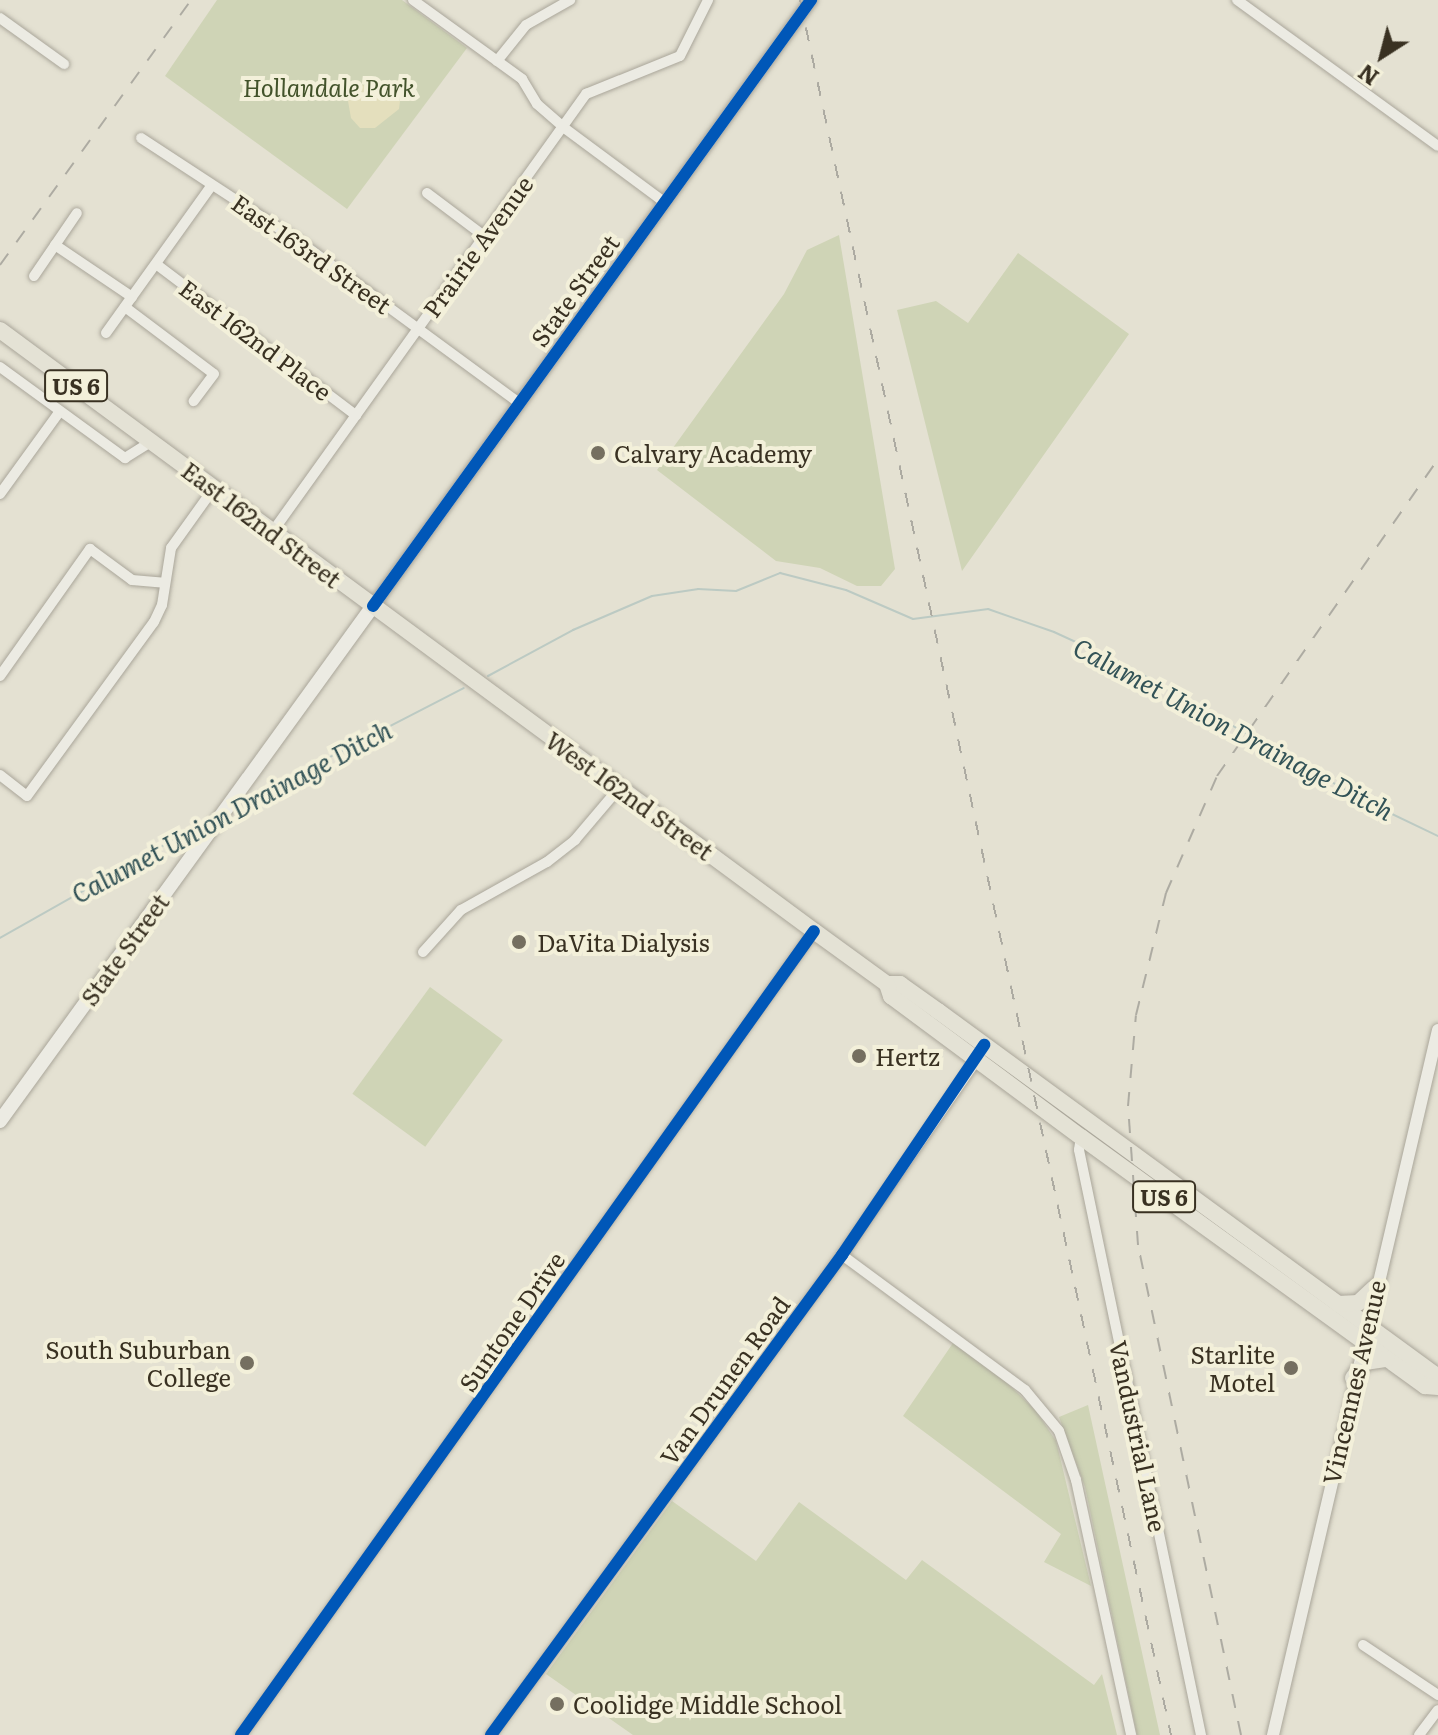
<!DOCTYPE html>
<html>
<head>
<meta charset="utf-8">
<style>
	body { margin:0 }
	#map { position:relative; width:1438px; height:1735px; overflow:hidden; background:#e4e1d2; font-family:Literata,serif }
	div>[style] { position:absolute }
	.green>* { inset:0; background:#cfd4b6; transform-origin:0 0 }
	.sand>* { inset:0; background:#e4dfbd }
	.stream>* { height:2px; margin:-1px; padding:0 1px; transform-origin:1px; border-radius:1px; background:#bccac3 }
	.roads { filter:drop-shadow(0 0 2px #aaa69a) drop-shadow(0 0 2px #aaa69a) }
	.minor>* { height:10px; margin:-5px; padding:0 5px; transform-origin:5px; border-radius:5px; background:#ecebe3 }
	.tertiary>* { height:12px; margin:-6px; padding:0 6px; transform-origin:6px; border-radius:6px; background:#ecebe3 }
	.secondary>* { height:14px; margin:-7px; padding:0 7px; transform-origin:7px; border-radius:7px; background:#ecebe3 }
	.primary>* { height:16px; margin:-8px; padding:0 8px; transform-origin:8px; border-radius:8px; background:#e4e2d5 }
	.rail>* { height:2px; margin-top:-1px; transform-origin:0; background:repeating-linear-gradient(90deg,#adaba2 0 14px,transparent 0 28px) }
	.cycleway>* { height:12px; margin:-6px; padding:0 6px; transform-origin:6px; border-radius:6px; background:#0057b8 }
	.dots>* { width:22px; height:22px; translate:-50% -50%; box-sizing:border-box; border:4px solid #f3f0da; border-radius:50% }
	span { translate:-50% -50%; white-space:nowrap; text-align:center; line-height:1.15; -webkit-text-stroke:8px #f3f0da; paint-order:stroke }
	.shield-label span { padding:2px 6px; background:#f3f0da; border:2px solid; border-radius:6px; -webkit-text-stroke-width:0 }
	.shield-label { font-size:22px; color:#393122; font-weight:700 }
	.park-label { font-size:24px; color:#43532b; font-style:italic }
	.street-label { font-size:24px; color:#393122 }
	.poi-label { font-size:24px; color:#393122 }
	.left { translate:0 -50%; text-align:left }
	.right { translate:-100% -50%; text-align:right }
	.water-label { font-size:26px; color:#335357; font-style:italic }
	.north { position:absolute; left:1342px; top:16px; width:80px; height:80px; -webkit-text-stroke:6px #f3f0da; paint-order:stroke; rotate:216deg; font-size:22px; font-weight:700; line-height:32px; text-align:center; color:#393122 }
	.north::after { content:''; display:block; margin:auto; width:28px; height:36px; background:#393122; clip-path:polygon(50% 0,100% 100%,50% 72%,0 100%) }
</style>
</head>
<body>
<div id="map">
	<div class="green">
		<i style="clip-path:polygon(217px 0,402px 0,467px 48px,347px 209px,165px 76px)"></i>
		<i style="clip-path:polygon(839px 235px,895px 569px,881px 586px,857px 586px,820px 568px,776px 561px,657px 470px,784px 294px,807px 250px)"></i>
		<i style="clip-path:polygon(1018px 253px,1129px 334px,962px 571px,897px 310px,936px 301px,968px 323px)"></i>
		<i style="left:430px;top:987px;width:90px;height:132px;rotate:36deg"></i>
		<i style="clip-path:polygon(953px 1343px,1002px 1378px,1036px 1411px,1056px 1441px,1091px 1586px,1044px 1562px,1061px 1534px,903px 1416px)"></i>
		<i style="clip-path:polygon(1088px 1405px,1160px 1735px,1137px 1735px,1085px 1487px,1059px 1417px)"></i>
		<i style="clip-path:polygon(672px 1501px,756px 1561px,799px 1502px,906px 1580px,922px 1560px,1094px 1685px,1102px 1674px,1117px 1735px,633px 1735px,546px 1674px)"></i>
	</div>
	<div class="sand">
		<i style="clip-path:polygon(361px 85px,377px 87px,400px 101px,399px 109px,375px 128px,360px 128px,351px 118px,348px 101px)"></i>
	</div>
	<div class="stream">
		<i style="left:488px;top:676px;width:97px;rotate:-28.4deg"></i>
		<i style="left:573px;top:630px;width:86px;rotate:-23.3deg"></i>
		<i style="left:652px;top:596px;width:47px;rotate:-8.7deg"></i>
		<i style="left:698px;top:589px;width:38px;rotate:3deg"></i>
		<i style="left:736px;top:591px;width:48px;rotate:-22.2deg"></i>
		<i style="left:780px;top:573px;width:68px;rotate:14.4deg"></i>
		<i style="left:846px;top:590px;width:73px;rotate:23.4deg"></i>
		<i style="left:913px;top:619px;width:76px;rotate:-7.6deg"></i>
		<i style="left:988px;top:609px;width:70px;rotate:19.2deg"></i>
		<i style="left:1054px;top:632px;width:77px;rotate:24.6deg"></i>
		<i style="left:1124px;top:664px;width:279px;rotate:29.6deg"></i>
		<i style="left:1367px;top:802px;width:79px;rotate:25.6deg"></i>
		<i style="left:237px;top:805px;width:255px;rotate:-27.3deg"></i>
		<i style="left:0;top:938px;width:241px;rotate:-29.5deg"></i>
	</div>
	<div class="roads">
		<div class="minor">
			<i style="left:413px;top:0;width:135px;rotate:35.9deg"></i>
			<i style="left:522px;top:79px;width:29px;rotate:59deg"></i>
			<i style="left:537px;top:104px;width:35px;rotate:41deg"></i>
			<i style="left:563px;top:127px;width:126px;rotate:36.6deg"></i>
			<i style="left:1237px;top:0;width:248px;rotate:36deg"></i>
			<i style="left:0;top:18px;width:79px;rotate:35.7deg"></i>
			<i style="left:497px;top:61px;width:46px;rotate:-51.1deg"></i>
			<i style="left:526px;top:25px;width:51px;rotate:-29.6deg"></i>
			<i style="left:141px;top:138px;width:190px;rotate:33.2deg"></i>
			<i style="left:300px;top:242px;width:272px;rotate:36.3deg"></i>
			<i style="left:427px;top:193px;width:71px;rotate:37deg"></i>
			<i style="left:55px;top:245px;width:93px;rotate:34deg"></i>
			<i style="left:156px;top:264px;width:251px;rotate:37.1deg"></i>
			<i style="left:34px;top:276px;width:76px;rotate:-55.7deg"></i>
			<i style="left:125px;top:307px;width:111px;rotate:37deg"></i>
			<i style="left:214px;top:374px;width:34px;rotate:127deg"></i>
			<i style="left:106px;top:333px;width:178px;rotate:-54.4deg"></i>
			<i style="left:0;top:367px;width:155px;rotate:36.1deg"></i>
			<i style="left:125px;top:458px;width:32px;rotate:-32deg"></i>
			<i style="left:0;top:494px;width:102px;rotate:-54.1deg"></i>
			<i style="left:273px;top:531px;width:538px;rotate:-54.39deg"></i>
			<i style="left:586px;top:94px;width:101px;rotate:-22deg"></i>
			<i style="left:680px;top:56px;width:63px;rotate:-63.4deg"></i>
			<i style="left:0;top:676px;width:156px;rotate:-54.7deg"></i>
			<i style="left:90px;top:549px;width:52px;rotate:36.4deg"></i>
			<i style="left:132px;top:580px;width:32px;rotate:5deg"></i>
			<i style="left:0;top:775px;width:34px;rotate:38deg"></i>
			<i style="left:27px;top:796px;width:215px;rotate:-53.9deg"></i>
			<i style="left:154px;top:622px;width:19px;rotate:-65deg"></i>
			<i style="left:162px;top:605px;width:58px;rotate:-81deg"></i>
			<i style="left:171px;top:548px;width:74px;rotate:-54.4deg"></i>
			<i style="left:423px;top:952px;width:57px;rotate:-47.9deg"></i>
			<i style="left:461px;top:910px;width:98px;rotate:-29.2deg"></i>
			<i style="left:547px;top:862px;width:36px;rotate:-38deg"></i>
			<i style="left:575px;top:840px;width:70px;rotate:-49.7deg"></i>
			<i style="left:1081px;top:1137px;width:13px;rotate:99deg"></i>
			<i style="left:1079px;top:1150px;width:598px;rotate:78.22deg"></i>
			<i style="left:842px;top:1255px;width:227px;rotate:36.4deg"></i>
			<i style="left:1025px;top:1390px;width:53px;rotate:50.3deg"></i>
			<i style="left:1059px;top:1431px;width:52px;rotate:70.9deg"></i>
			<i style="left:1076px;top:1480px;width:261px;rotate:77.8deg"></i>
			<i style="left:1363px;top:1645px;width:90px;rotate:33.7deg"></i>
			<i style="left:241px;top:1735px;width:987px;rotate:-54.52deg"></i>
			<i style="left:491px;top:1735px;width:595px;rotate:-53.82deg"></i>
			<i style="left:842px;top:1255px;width:243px;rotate:-55.4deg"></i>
			<i style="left:1419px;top:1735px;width:31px;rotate:-53deg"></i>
		</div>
		<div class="tertiary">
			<i style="left:373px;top:606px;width:748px;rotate:-54.14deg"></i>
			<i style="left:1273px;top:1735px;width:724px;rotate:-76.83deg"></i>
		</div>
		<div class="secondary">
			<i style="left:0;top:1121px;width:636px;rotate:-54.09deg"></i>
		</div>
		<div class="primary">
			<i style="left:0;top:330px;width:1012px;rotate:36.44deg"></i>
			<i style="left:814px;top:931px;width:90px;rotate:36deg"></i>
			<i style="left:887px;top:984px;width:13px"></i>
			<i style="left:900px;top:984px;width:47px;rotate:35.4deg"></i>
			<i style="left:938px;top:1011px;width:615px;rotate:36.2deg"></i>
			<i style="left:1434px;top:1374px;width:12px;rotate:76deg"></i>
			<i style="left:887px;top:984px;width:13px;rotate:72deg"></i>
			<i style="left:891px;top:996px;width:237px;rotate:36.6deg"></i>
			<i style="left:1081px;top:1137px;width:425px;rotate:35.9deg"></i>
			<i style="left:1425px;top:1386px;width:13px;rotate:4deg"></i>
			<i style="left:1338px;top:1304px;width:20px;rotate:-3deg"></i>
			<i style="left:1358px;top:1303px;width:22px;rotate:-43deg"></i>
			<i style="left:1353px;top:1378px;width:20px;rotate:-53deg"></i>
			<i style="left:1365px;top:1362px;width:22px;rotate:-8deg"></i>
		</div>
	</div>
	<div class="rail">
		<i style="left:800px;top:0;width:1774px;rotate:77.93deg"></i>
		<i style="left:0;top:265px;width:327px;rotate:-54.2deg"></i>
		<i style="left:1241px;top:1735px;width:501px;rotate:-101.87deg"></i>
		<i style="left:1138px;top:1245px;width:139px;rotate:-94.1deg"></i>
		<i style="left:1128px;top:1106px;width:91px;rotate:-85deg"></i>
		<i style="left:1136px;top:1015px;width:126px;rotate:-76.2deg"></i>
		<i style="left:1166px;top:893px;width:128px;rotate:-66.4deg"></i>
		<i style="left:1217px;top:776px;width:386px;rotate:-55.1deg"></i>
	</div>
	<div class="cycleway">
		<i style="left:373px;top:606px;width:748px;rotate:-54.14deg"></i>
		<i style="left:241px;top:1735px;width:987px;rotate:-54.52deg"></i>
		<i style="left:491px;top:1735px;width:595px;rotate:-53.82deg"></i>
		<i style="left:842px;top:1255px;width:254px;rotate:-55.9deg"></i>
	</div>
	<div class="dots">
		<i style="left:598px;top:453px;background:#756f60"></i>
		<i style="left:519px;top:942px;background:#756f60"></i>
		<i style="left:859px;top:1056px;background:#756f60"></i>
		<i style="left:247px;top:1363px;background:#756f60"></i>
		<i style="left:1291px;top:1368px;background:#756f60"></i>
		<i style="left:557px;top:1704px;background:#756f60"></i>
	</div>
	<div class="shield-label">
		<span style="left:76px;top:386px">US 6</span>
		<span style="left:1164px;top:1197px">US 6</span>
	</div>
	<div class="park-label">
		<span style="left:329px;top:87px">Hollandale Park</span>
	</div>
	<div class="street-label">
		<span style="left:477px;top:246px;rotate:-54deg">Prairie Avenue</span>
		<span style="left:312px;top:253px;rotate:35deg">East 163rd Street</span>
		<span style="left:574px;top:290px;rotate:-54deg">State Street</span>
		<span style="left:256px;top:339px;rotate:37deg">East 162nd Place</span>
		<span style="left:262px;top:524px;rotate:37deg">East 162nd Street</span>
		<span style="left:630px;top:795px;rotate:36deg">West 162nd Street</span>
		<span style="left:124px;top:949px;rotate:-54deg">State Street</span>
		<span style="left:511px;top:1321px;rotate:-55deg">Suntone Drive</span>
		<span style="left:724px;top:1380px;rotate:-54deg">Van Drunen Road</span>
		<span style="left:1353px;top:1382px;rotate:-77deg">Vincennes Avenue</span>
		<span style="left:1139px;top:1436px;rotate:78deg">Vandustrial Lane</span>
	</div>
	<div class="poi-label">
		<span class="left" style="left:614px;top:453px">Calvary Academy</span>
		<span class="left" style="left:537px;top:942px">DaVita Dialysis</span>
		<span class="left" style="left:875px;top:1056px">Hertz</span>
		<span class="right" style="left:231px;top:1363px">South Suburban<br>College</span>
		<span class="right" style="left:1275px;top:1368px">Starlite<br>Motel</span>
		<span class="left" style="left:573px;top:1704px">Coolidge Middle School</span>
	</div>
	<div class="water-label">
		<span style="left:1234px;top:728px;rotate:28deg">Calumet Union Drainage Ditch</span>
		<span style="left:231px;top:811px;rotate:-28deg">Calumet Union Drainage Ditch</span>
	</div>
	<div class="north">N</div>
</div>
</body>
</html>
